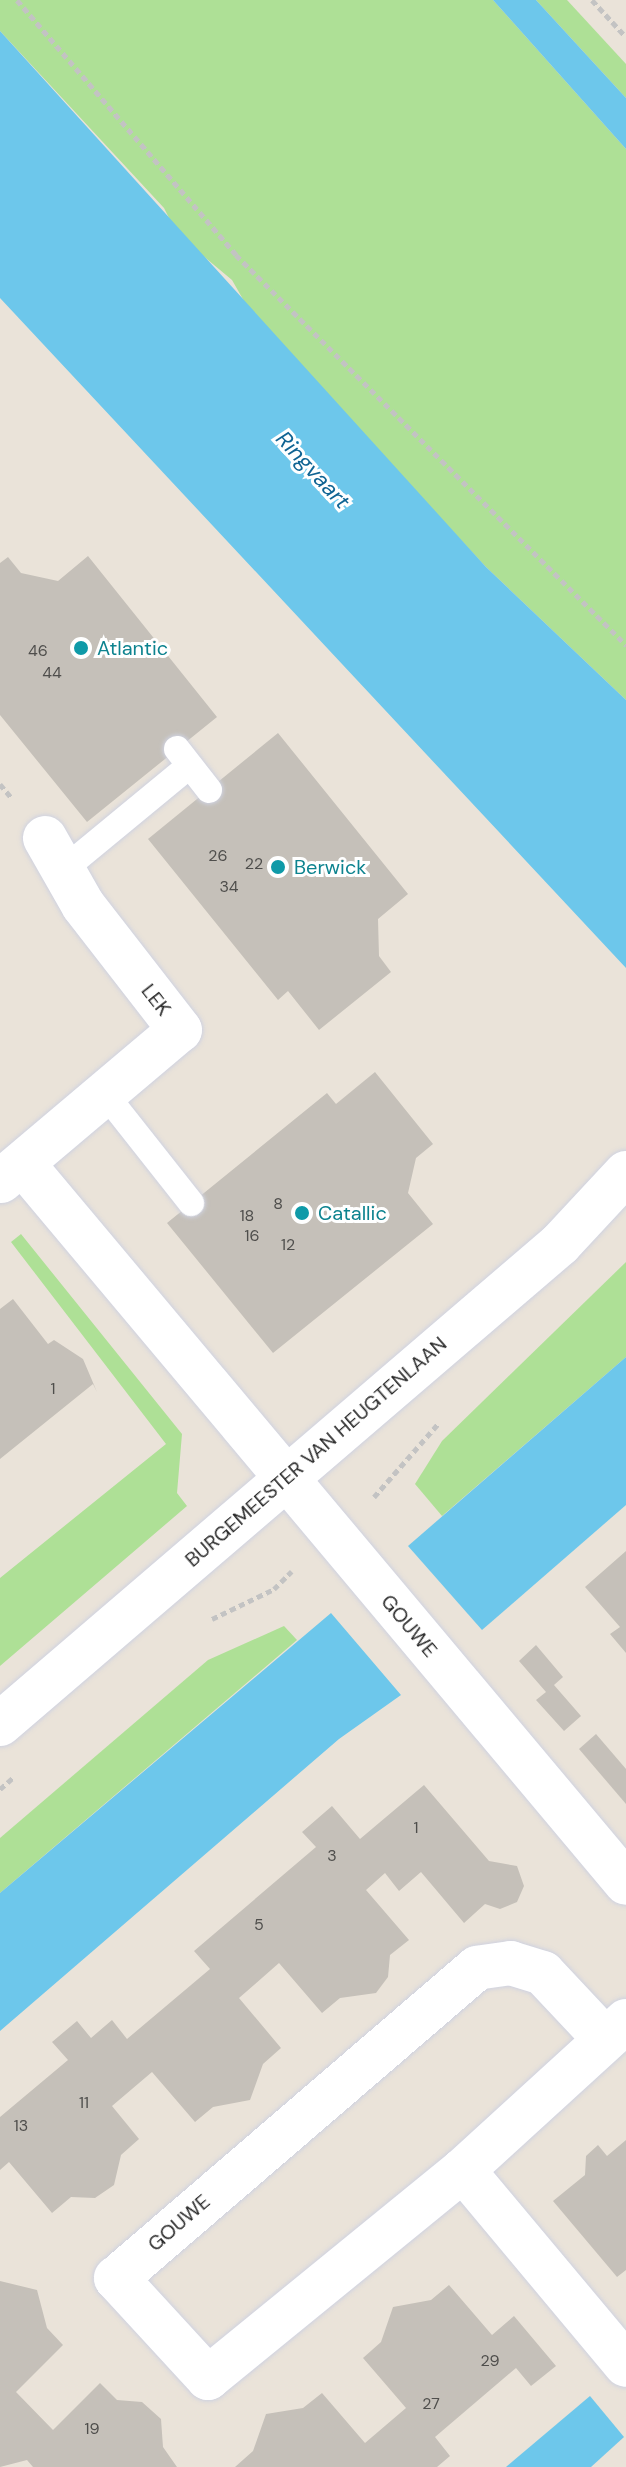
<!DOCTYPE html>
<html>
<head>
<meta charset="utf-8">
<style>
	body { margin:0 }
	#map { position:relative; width:626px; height:2467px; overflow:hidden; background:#eae3d9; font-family:"DM Sans",sans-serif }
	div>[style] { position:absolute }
	.green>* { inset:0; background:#aee096 }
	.water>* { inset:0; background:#6dc7eb }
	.building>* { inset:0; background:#c5c0b9 }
	.path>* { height:5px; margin-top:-2.5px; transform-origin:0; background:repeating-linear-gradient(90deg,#c3c3c3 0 6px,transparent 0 10px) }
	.roads { filter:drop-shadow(0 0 2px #cfd2e0) drop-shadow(0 0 2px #cfd2e0) }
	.service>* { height:26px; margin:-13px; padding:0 13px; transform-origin:13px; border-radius:13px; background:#fff }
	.minor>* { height:44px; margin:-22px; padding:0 22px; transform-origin:22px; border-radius:22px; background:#fff }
	.tertiary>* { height:44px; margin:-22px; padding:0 22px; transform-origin:22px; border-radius:22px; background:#fff }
	.dots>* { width:22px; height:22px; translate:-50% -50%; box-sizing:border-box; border:4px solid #fff; border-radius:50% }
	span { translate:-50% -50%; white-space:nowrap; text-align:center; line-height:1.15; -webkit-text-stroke:6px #fff; paint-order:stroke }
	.number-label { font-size:16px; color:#4f4e4c }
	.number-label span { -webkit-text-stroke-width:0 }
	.culture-label { font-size:20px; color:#0d838f }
	.left { translate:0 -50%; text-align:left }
	.street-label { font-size:20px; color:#282828 }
	.water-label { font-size:22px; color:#106493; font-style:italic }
</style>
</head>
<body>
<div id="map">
	<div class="green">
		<i style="clip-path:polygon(0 0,493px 0,626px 149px,626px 700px,486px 567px,252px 315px,232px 280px,177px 234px,164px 208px,0 31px)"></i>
		<i style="clip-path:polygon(536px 0,567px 0,626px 64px,626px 98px)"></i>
		<i style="clip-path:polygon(21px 1234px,182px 1434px,177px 1493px,187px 1506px,0 1666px,0 1578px,166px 1444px,11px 1242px)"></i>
		<i style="clip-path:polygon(626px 1262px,626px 1357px,442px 1516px,415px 1484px,442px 1441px)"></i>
		<i style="clip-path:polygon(284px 1626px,297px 1640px,0 1893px,0 1838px,208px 1660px)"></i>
	</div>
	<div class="water">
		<i style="clip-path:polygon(493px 0,536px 0,626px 98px,626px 149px)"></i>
		<i style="clip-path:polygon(0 31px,486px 567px,626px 700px,626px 968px,0 298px)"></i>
		<i style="clip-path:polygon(626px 1357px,626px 1505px,482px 1630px,408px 1546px)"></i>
		<i style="clip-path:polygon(331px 1613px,401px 1695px,339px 1739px,0 2031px,0 1893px)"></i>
		<i style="clip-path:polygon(590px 2396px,624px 2437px,591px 2467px,506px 2467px)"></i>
	</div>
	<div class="building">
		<i style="clip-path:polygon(88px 556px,217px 717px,87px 822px,0 715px,0 563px,8px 557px,21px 573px,58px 581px)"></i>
		<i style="clip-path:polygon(278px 733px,408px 894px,378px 919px,379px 956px,391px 972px,319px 1030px,288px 991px,278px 1000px,148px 839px)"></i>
		<i style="clip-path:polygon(375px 1072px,433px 1144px,416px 1158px,408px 1193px,433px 1224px,273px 1353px,167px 1223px,327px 1093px,336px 1104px)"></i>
		<i style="clip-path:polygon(13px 1299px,48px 1344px,54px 1340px,83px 1359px,97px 1392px,93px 1384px,0 1459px,0 1309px)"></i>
		<i style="clip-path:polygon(626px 1551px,626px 1653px,610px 1634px,620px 1627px,585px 1587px)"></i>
		<i style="clip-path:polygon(536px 1645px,563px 1677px,554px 1685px,581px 1716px,564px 1731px,536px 1700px,546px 1692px,519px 1661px)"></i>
		<i style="clip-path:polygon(596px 1734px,626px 1769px,626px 1804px,579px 1749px)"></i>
		<i style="clip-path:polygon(424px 1785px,489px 1861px,517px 1866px,524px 1886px,517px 1902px,500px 1909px,485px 1904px,464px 1923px,421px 1872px,399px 1891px,385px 1873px,366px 1890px,409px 1940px,390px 1955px,388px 1977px,376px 1993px,340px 1998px,322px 2013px,279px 1963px,239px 1998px,281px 2048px,263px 2064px,250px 2100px,213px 2107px,195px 2122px,152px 2072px,112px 2106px,139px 2139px,121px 2155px,114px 2185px,95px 2198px,71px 2197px,52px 2213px,9px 2162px,0 2170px,0 2117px,68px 2060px,52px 2042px,77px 2021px,91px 2038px,112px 2020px,127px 2039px,210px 1969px,194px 1951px,316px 1847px,302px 1832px,332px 1806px,360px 1839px)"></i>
		<i style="clip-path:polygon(626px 2140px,626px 2270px,617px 2277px,553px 2201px,585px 2175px,586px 2156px,598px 2145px,607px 2156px)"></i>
		<i style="clip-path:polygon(0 2281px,37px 2290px,47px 2328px,63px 2345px,16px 2392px,53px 2430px,100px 2383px,117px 2400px,142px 2402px,161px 2419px,163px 2447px,177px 2467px,33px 2467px,27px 2460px,0 2467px)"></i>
		<i style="clip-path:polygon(449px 2285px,492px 2335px,514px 2316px,556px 2366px,531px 2386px,516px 2368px,435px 2437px,450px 2456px,437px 2467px,235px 2467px,253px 2451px,266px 2414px,303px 2408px,322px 2393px,365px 2443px,406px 2408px,363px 2358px,381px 2342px,393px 2307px,431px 2300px)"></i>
	</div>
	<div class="path">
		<i style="left:17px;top:0;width:336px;rotate:49.3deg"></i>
		<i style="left:236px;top:255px;width:552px;rotate:45deg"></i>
		<i style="left:592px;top:0;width:50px;rotate:47.4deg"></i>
		<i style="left:0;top:784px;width:17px;rotate:50deg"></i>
		<i style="left:374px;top:1497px;width:97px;rotate:-48.8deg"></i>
		<i style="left:212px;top:1619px;width:69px;rotate:-25.8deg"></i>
		<i style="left:274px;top:1589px;width:25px;rotate:-45deg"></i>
		<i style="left:0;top:1789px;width:18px;rotate:-41deg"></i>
	</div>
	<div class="roads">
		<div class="service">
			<i style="left:177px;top:749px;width:52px;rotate:52deg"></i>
			<i style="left:63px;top:870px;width:163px;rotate:-39.5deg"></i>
			<i style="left:105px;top:1094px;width:139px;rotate:51.7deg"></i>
		</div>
		<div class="minor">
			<i style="left:23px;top:1164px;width:938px;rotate:50.01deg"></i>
			<i style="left:1px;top:1181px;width:234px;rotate:-40.2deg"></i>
			<i style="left:180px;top:1030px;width:158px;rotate:-127.8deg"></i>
			<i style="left:83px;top:905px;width:77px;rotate:-119.6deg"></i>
			<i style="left:604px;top:2038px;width:89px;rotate:-133.2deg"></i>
			<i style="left:543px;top:1973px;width:34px;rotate:-163deg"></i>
			<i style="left:511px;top:1963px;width:34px;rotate:172deg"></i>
			<i style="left:477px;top:1968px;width:476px;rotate:139.3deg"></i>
			<i style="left:116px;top:2278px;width:136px;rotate:47.4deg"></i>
			<i style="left:208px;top:2378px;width:329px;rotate:-39.2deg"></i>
			<i style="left:463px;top:2170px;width:221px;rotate:-42.4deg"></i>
			<i style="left:463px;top:2170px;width:254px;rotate:50.1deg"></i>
		</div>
		<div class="tertiary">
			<i style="left:0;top:1724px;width:738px;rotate:-40.6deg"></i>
			<i style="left:560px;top:1244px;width:97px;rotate:-47.1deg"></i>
		</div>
	</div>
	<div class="dots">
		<i style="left:81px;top:648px;background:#0f9aa8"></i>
		<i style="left:278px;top:867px;background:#0f9aa8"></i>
		<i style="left:302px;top:1213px;background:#0f9aa8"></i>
	</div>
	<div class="number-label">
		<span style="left:38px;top:651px">46</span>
		<span style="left:52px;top:673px">44</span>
		<span style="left:218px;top:856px">26</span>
		<span style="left:254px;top:864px">22</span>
		<span style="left:229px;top:887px">34</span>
		<span style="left:278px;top:1204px">8</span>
		<span style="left:247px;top:1216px">18</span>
		<span style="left:252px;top:1236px">16</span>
		<span style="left:288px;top:1245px">12</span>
		<span style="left:53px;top:1389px">1</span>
		<span style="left:416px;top:1828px">1</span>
		<span style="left:332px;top:1856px">3</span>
		<span style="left:259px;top:1925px">5</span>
		<span style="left:84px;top:2103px">11</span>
		<span style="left:21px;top:2126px">13</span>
		<span style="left:490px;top:2361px">29</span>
		<span style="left:431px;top:2404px">27</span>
		<span style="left:92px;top:2429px">19</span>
	</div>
	<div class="culture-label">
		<span class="left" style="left:97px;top:648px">Atlantic</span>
		<span class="left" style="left:294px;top:867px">Berwick</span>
		<span class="left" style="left:318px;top:1213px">Catallic</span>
	</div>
	<div class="street-label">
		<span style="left:156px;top:1000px;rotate:52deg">LEK</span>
		<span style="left:316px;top:1452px;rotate:-41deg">BURGEMEESTER VAN HEUGTENLAAN</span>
		<span style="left:409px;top:1626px;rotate:50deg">GOUWE</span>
		<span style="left:179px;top:2223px;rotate:-41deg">GOUWE</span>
	</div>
	<div class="water-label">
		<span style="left:313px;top:470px;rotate:47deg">Ringvaart</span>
	</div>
</div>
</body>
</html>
